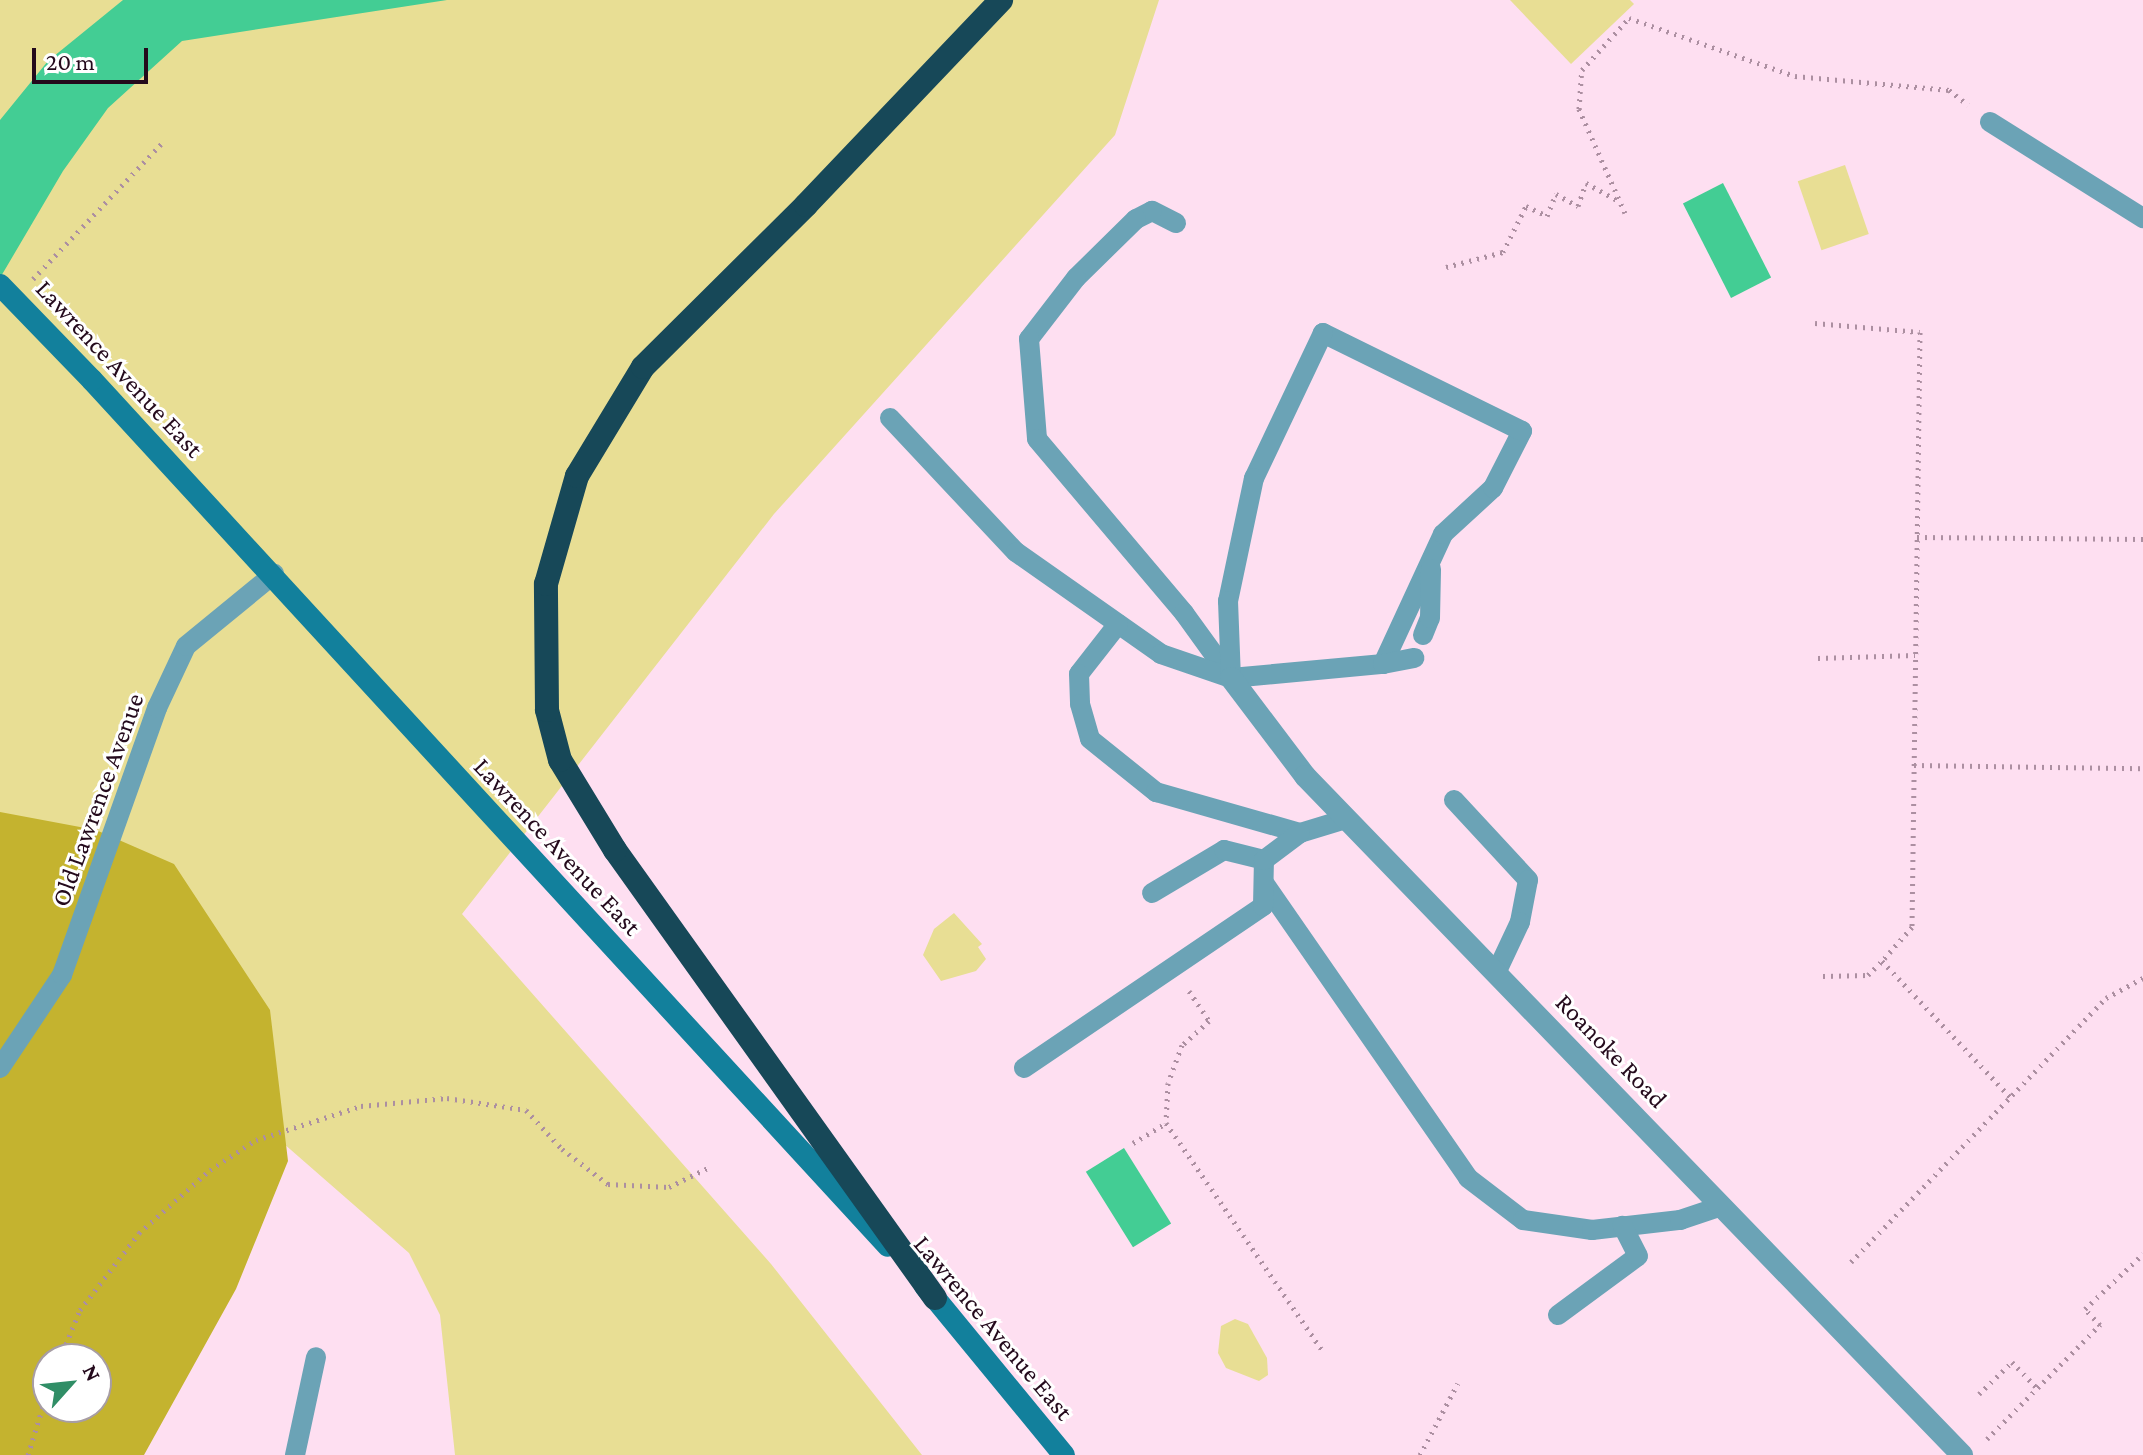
<!DOCTYPE html>
<html>
<head>
<meta charset="utf-8">
<style>
	body { margin:0 }
	#map { position:relative; width:2143px; height:1455px; overflow:hidden; background:#fedff1; font-family:"Crimson Pro",serif }
	div>[style] { position:absolute }
	.green>* { inset:0; background:#e8de94; transform-origin:0 0 }
	.forest>* { inset:0; background:#c4b32f }
	.water>* { inset:0; background:#43cd94; transform-origin:0 0 }
	.path>* { height:5px; margin-top:-2.5px; transform-origin:0; background:repeating-linear-gradient(90deg,#ac8fa1 0 2px,transparent 0 8px) }
	.service>* { height:20px; margin:-10px; padding:0 10px; transform-origin:10px; border-radius:10px; background:#6ba3b6 }
	.minor>* { height:22px; margin:-11px; padding:0 11px; transform-origin:11px; border-radius:11px; background:#6ba3b6 }
	.secondary>* { height:22px; margin:-11px; padding:0 11px; transform-origin:11px; border-radius:11px; background:#12809c }
	.motorway>* { height:24px; margin:-12px; padding:0 12px; transform-origin:12px; border-radius:12px; background:#174858 }
	.secondary-bridge>* { height:22px; margin:-11px; padding:0 11px; transform-origin:11px; border-radius:11px; background:#12809c }
	span { translate:-50% -50%; white-space:nowrap; text-align:center; line-height:1.15; -webkit-text-stroke:6px #fff; paint-order:stroke }
	.street-label { font-size:26px; color:#240a1c }
	.north { position:absolute; left:32px; top:1343px; width:80px; height:80px; box-sizing:border-box; background:#fff; border:2px solid #a79da4; border-radius:50%; rotate:63deg; font-size:22px; font-weight:700; line-height:32px; text-align:center; color:#240a1c }
	.north::after { content:''; display:block; margin:auto; width:28px; height:36px; background:#308e66; clip-path:polygon(50% 0,100% 100%,50% 72%,0 100%) }
	.scale { position:absolute; left:32px; top:48px; width:116px; height:36px; box-sizing:border-box; border:4px solid #240a1c; border-top:0; padding-left:10px; font-size:24px; line-height:28px; white-space:nowrap; color:#240a1c; -webkit-text-stroke:6px #fff; paint-order:stroke }
</style>
</head>
<body>
<div id="map">
	<div class="green">
		<i style="clip-path:polygon(evenodd,0 0,1159px 0,1115px 135px,774px 514px,462px 914px,771px 1264px,922px 1455px,455px 1455px,440px 1315px,409px 1253px,283px 1143px,106px 1455px,0 1455px,0 0,48px 1359px,96px 1359px,96px 1407px,48px 1407px,48px 1359px)"></i>
		<i style="clip-path:polygon(1510px 0,1630px 0,1634px 4px,1571px 64px)"></i>
		<i style="left:1845px;top:165px;width:73px;height:50px;rotate:71deg"></i>
		<i style="clip-path:polygon(954px 913px,982px 944px,978px 947px,986px 959px,976px 971px,941px 981px,923px 955px,934px 929px)"></i>
		<i style="clip-path:polygon(1235px 1319px,1248px 1324px,1267px 1358px,1268px 1375px,1259px 1381px,1226px 1368px,1218px 1353px,1221px 1326px)"></i>
	</div>
	<div class="forest">
		<i style="clip-path:polygon(evenodd,0 812px,96px 830px,174px 864px,270px 1010px,288px 1161px,236px 1289px,144px 1455px,0 1455px,0 812px,48px 1359px,96px 1359px,96px 1407px,48px 1407px,48px 1359px)"></i>
	</div>
	<div class="water">
		<i style="clip-path:polygon(123px 0,447px 0,182px 41px,108px 108px,63px 171px,0 278px,0 120px,48px 61px)"></i>
		<i style="left:1723px;top:183px;width:106px;height:45px;rotate:63deg"></i>
		<i style="left:1124px;top:1148px;width:89px;height:45px;rotate:58deg"></i>
	</div>
	<div class="path">
		<i style="left:1625px;top:213px;width:114px;rotate:-113.9deg"></i>
		<i style="left:1579px;top:109px;width:39px;rotate:-86deg"></i>
		<i style="left:1582px;top:70px;width:70px;rotate:-47.9deg"></i>
		<i style="left:1629px;top:18px;width:176px;rotate:19.3deg"></i>
		<i style="left:1795px;top:76px;width:155px;rotate:5.2deg"></i>
		<i style="left:1949px;top:90px;width:24px;rotate:38deg"></i>
		<i style="left:1446px;top:267px;width:59px;rotate:-14.7deg"></i>
		<i style="left:1503px;top:252px;width:51px;rotate:-63.4deg"></i>
		<i style="left:1526px;top:206px;width:23px;rotate:25deg"></i>
		<i style="left:1547px;top:216px;width:24px;rotate:-68deg"></i>
		<i style="left:1556px;top:194px;width:25px;rotate:29deg"></i>
		<i style="left:1578px;top:206px;width:24px;rotate:-71deg"></i>
		<i style="left:1586px;top:183px;width:38px;rotate:29deg"></i>
		<i style="left:33px;top:279px;width:187px;rotate:-46.5deg"></i>
		<i style="left:1815px;top:323px;width:105px;rotate:4.9deg"></i>
		<i style="left:1920px;top:332px;width:595px;rotate:90.77deg"></i>
		<i style="left:1912px;top:927px;width:45px;rotate:131.4deg"></i>
		<i style="left:1917px;top:537px;width:226px;rotate:0.5deg"></i>
		<i style="left:1818px;top:658px;width:97px;rotate:-1.8deg"></i>
		<i style="left:1914px;top:765px;width:229px;rotate:0.8deg"></i>
		<i style="left:1823px;top:976px;width:45px;rotate:-1.3deg"></i>
		<i style="left:1868px;top:975px;width:20px;rotate:-45deg"></i>
		<i style="left:1882px;top:961px;width:188px;rotate:46.7deg"></i>
		<i style="left:1189px;top:991px;width:36px;rotate:56deg"></i>
		<i style="left:1209px;top:1021px;width:36px;rotate:138deg"></i>
		<i style="left:1182px;top:1045px;width:40px;rotate:110.2deg"></i>
		<i style="left:1168px;top:1083px;width:40px;rotate:92.9deg"></i>
		<i style="left:1166px;top:1123px;width:275px;rotate:55.5deg"></i>
		<i style="left:1133px;top:1143px;width:39px;rotate:-31deg"></i>
		<i style="left:1851px;top:1262px;width:367px;rotate:-46deg"></i>
		<i style="left:2106px;top:998px;width:42px;rotate:-28.4deg"></i>
		<i style="left:60px;top:1359px;width:53px;rotate:-67.8deg"></i>
		<i style="left:80px;top:1310px;width:97px;rotate:-52.5deg"></i>
		<i style="left:139px;top:1233px;width:95px;rotate:-41.6deg"></i>
		<i style="left:210px;top:1170px;width:55px;rotate:-33.1deg"></i>
		<i style="left:256px;top:1140px;width:110px;rotate:-17.9deg"></i>
		<i style="left:361px;top:1106px;width:86px;rotate:-5.3deg"></i>
		<i style="left:447px;top:1098px;width:80px;rotate:8.6deg"></i>
		<i style="left:526px;top:1110px;width:53px;rotate:47.3deg"></i>
		<i style="left:562px;top:1149px;width:58px;rotate:37.3deg"></i>
		<i style="left:608px;top:1184px;width:61px;rotate:2.8deg"></i>
		<i style="left:669px;top:1187px;width:46px;rotate:-26deg"></i>
		<i style="left:1979px;top:1394px;width:46px;rotate:-44.1deg"></i>
		<i style="left:2012px;top:1362px;width:36px;rotate:46deg"></i>
		<i style="left:1987px;top:1439px;width:161px;rotate:-45.3deg"></i>
		<i style="left:2100px;top:1325px;width:22px;rotate:-133deg"></i>
		<i style="left:2085px;top:1309px;width:80px;rotate:-43.5deg"></i>
		<i style="left:28px;top:1455px;width:68px;rotate:-72.9deg"></i>
		<i style="left:1420px;top:1455px;width:81px;rotate:-62.2deg"></i>
	</div>
	<div class="service">
		<i style="left:1990px;top:122px;width:181px;rotate:32.1deg"></i>
		<i style="left:1176px;top:223px;width:27px;rotate:-153deg"></i>
		<i style="left:1152px;top:211px;width:18px;rotate:153deg"></i>
		<i style="left:1136px;top:219px;width:84px;rotate:135.5deg"></i>
		<i style="left:1076px;top:278px;width:77px;rotate:127.6deg"></i>
		<i style="left:1029px;top:339px;width:100px;rotate:85.4deg"></i>
		<i style="left:1037px;top:439px;width:228px;rotate:49.8deg"></i>
		<i style="left:1184px;top:613px;width:80px;rotate:54.1deg"></i>
		<i style="left:890px;top:418px;width:184px;rotate:46.8deg"></i>
		<i style="left:1016px;top:552px;width:177px;rotate:35.1deg"></i>
		<i style="left:1161px;top:654px;width:74px;rotate:18.9deg"></i>
		<i style="left:1231px;top:678px;width:153px;rotate:-5.3deg"></i>
		<i style="left:1383px;top:664px;width:143px;rotate:-65.2deg"></i>
		<i style="left:1443px;top:534px;width:68px;rotate:-42.6deg"></i>
		<i style="left:1493px;top:488px;width:64px;rotate:-63deg"></i>
		<i style="left:1522px;top:431px;width:222px;rotate:-153.8deg"></i>
		<i style="left:1323px;top:333px;width:161px;rotate:115.4deg"></i>
		<i style="left:1254px;top:478px;width:126px;rotate:101.9deg"></i>
		<i style="left:1228px;top:601px;width:77px;rotate:87.8deg"></i>
		<i style="left:1118px;top:624px;width:63px;rotate:128deg"></i>
		<i style="left:1079px;top:674px;width:30px;rotate:88deg"></i>
		<i style="left:1080px;top:704px;width:36px;rotate:74deg"></i>
		<i style="left:1090px;top:739px;width:85px;rotate:38.8deg"></i>
		<i style="left:1156px;top:792px;width:150px;rotate:15.9deg"></i>
		<i style="left:1300px;top:833px;width:48px;rotate:-16.9deg"></i>
		<i style="left:1423px;top:635px;width:18px;rotate:-68deg"></i>
		<i style="left:1430px;top:618px;width:49px;rotate:-88.8deg"></i>
		<i style="left:1383px;top:664px;width:32px;rotate:-11deg"></i>
		<i style="left:1454px;top:800px;width:109px;rotate:47.2deg"></i>
		<i style="left:1528px;top:880px;width:43px;rotate:100.8deg"></i>
		<i style="left:1520px;top:922px;width:56px;rotate:115.2deg"></i>
		<i style="left:1264px;top:883px;width:359px;rotate:55.3deg"></i>
		<i style="left:1468px;top:1178px;width:69px;rotate:37.4deg"></i>
		<i style="left:1523px;top:1220px;width:70px;rotate:8.2deg"></i>
		<i style="left:1592px;top:1230px;width:89px;rotate:-6.5deg"></i>
		<i style="left:1680px;top:1220px;width:44px;rotate:-18.4deg"></i>
		<i style="left:1152px;top:893px;width:84px;rotate:-30.8deg"></i>
		<i style="left:1224px;top:850px;width:41px;rotate:14deg"></i>
		<i style="left:0;top:1068px;width:112px;rotate:-56.3deg"></i>
		<i style="left:62px;top:975px;width:283px;rotate:-70.4deg"></i>
		<i style="left:157px;top:708px;width:68px;rotate:-64.9deg"></i>
		<i style="left:186px;top:646px;width:114px;rotate:-39.3deg"></i>
		<i style="left:1024px;top:1068px;width:289px;rotate:-34.1deg"></i>
		<i style="left:1263px;top:906px;width:46px;rotate:-88.8deg"></i>
		<i style="left:1264px;top:860px;width:45px;rotate:-36.9deg"></i>
		<i style="left:1558px;top:1315px;width:99px;rotate:-36.4deg"></i>
		<i style="left:1638px;top:1256px;width:34px;rotate:-117deg"></i>
		<i style="left:295px;top:1455px;width:100px;rotate:-77.9deg"></i>
	</div>
	<div class="minor">
		<i style="left:1231px;top:678px;width:123px;rotate:52.9deg"></i>
		<i style="left:1305px;top:776px;width:945px;rotate:45.94deg"></i>
	</div>
	<div class="secondary">
		<i style="left:92px;top:380px;width:1176px;rotate:47.41deg"></i>
		<i style="left:925px;top:1286px;width:219px;rotate:50.6deg"></i>
	</div>
	<div class="motorway">
		<i style="left:935px;top:1298px;width:551px;rotate:-125.54deg"></i>
		<i style="left:615px;top:850px;width:105px;rotate:-121.4deg"></i>
		<i style="left:560px;top:760px;width:52px;rotate:-104.6deg"></i>
		<i style="left:547px;top:710px;width:126px;rotate:-90.5deg"></i>
		<i style="left:546px;top:584px;width:112px;rotate:-74deg"></i>
		<i style="left:577px;top:476px;width:127px;rotate:-58.8deg"></i>
		<i style="left:643px;top:367px;width:230px;rotate:-44.8deg"></i>
		<i style="left:806px;top:205px;width:283px;rotate:-46.4deg"></i>
	</div>
	<div class="secondary-bridge">
		<i style="left:0;top:285px;width:132px;rotate:45.9deg"></i>
	</div>
	<div class="street-label">
		<span style="left:119px;top:369px;rotate:47deg">Lawrence Avenue East</span>
		<span style="left:98px;top:800px;rotate:-70deg">Old Lawrence Avenue</span>
		<span style="left:557px;top:847px;rotate:47deg">Lawrence Avenue East</span>
		<span style="left:1611px;top:1051px;rotate:46deg">Roanoke Road</span>
		<span style="left:993px;top:1328px;rotate:50deg">Lawrence Avenue East</span>
	</div>
	<div class="north">N</div>
	<div class="scale">20 m</div>
</div>
</body>
</html>
